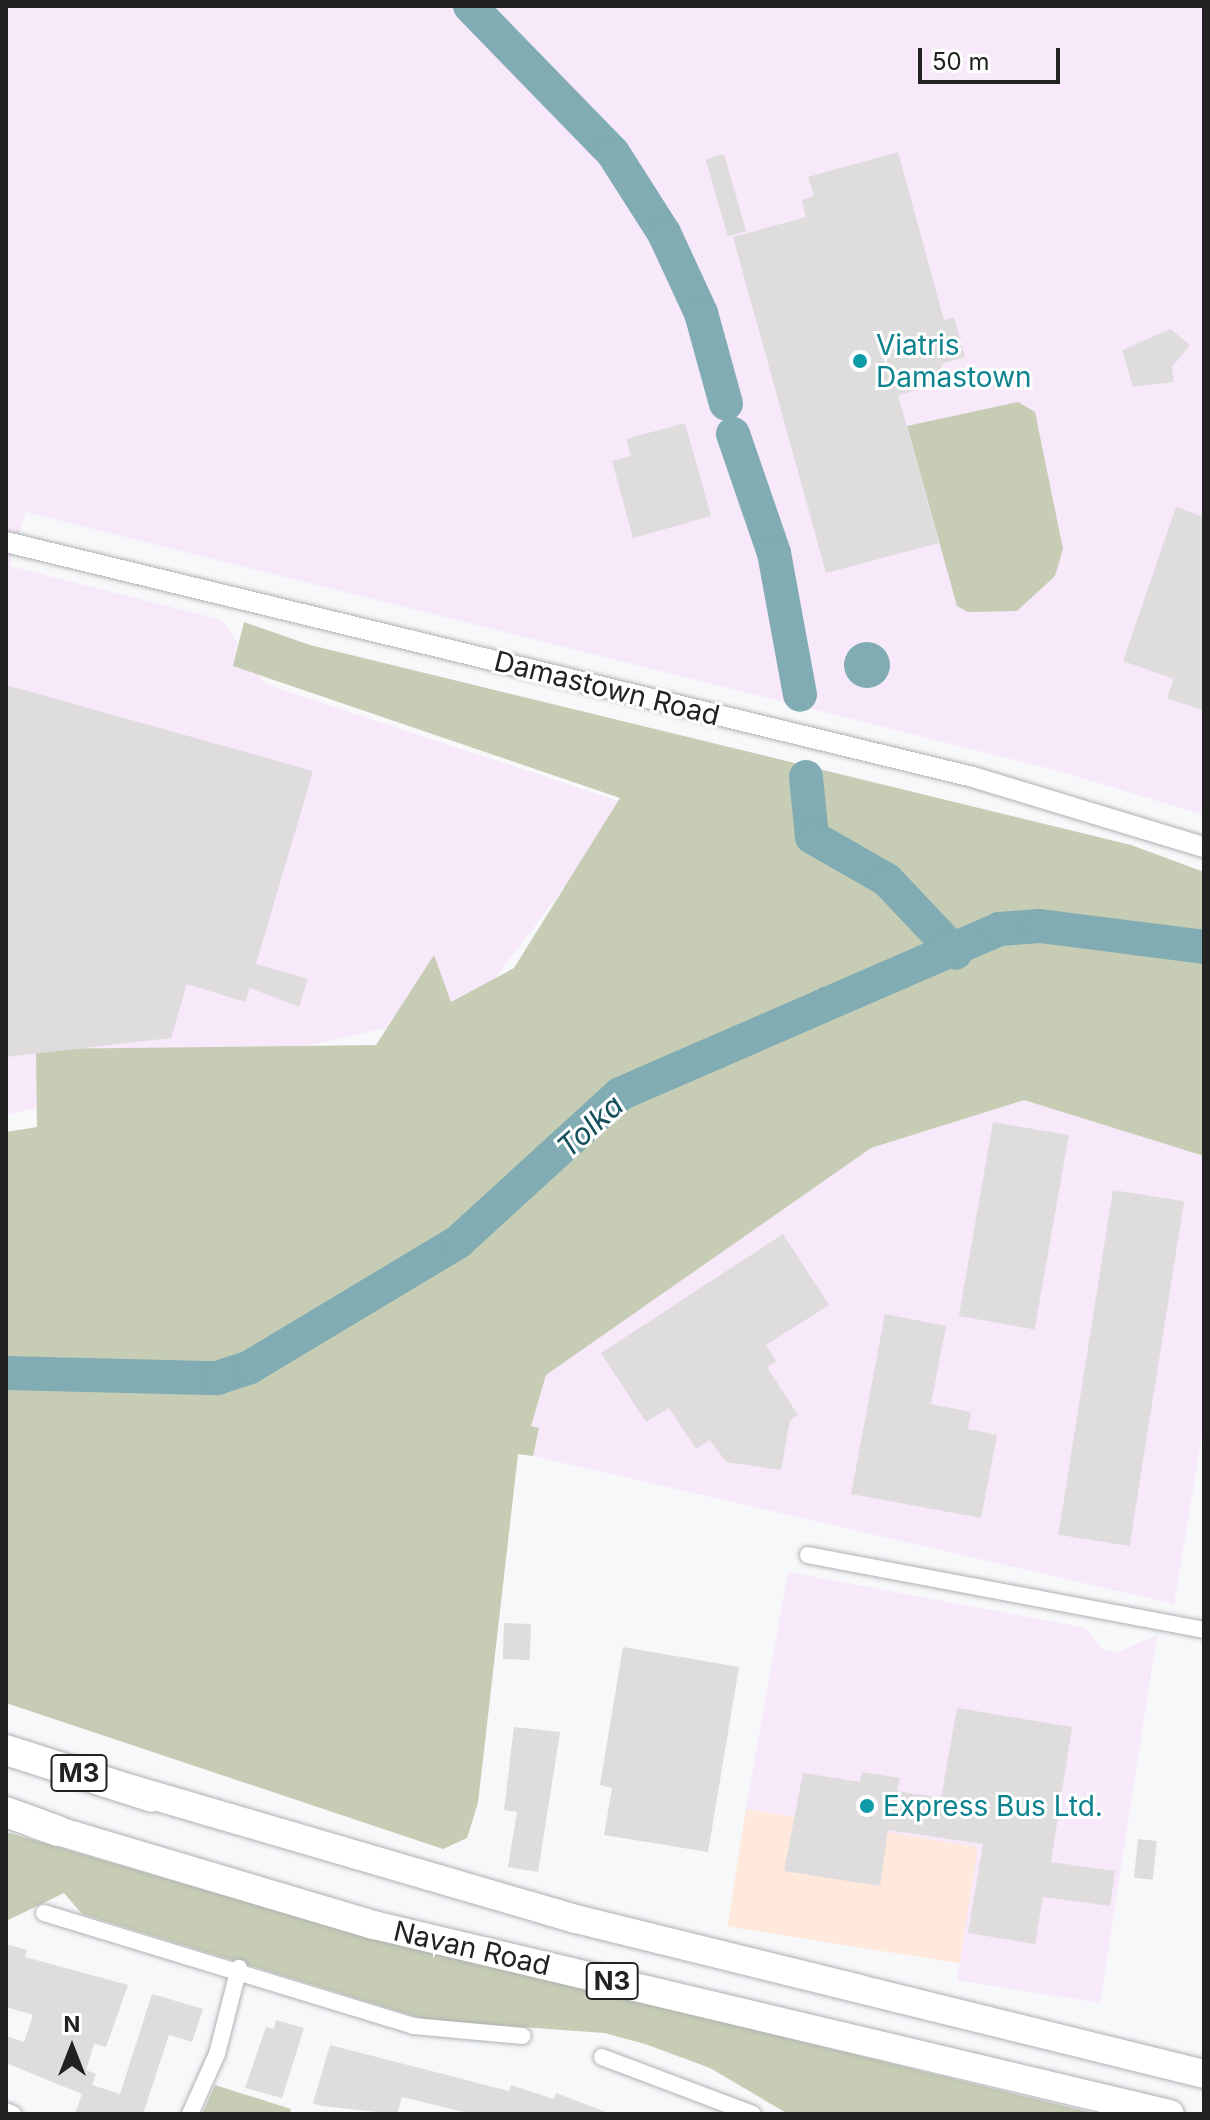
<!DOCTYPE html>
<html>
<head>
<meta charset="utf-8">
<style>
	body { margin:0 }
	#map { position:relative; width:1210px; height:2120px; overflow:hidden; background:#f6f8fa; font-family:Inter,sans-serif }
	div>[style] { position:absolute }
	.commercial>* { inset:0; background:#ffe9dc; transform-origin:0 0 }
	.industrial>* { inset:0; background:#f7e8fa }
	.green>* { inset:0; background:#c6cdb4 }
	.water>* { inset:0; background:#81acb4 }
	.round { border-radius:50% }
	.stream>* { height:6px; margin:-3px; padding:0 3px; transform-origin:3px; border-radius:3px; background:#81acb4 }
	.river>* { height:34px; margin:-17px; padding:0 17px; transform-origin:17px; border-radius:17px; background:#81acb4 }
	.building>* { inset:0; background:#dfdcde; transform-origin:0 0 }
	.roads { filter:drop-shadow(0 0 2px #afb1b3) drop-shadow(0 0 2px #afb1b3) }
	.minor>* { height:16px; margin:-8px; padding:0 8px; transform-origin:8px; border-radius:8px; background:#fff }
	.tertiary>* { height:20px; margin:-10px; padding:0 10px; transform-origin:10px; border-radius:10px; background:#fff }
	.trunk>* { height:28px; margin:-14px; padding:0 14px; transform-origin:14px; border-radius:14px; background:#fff }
	.motorway>* { height:30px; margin:-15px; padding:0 15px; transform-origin:15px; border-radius:15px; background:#fff }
	.dots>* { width:22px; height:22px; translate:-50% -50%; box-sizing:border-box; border:4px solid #fff; border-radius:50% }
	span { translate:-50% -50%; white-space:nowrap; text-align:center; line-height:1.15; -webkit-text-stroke:6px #fff; paint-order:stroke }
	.shield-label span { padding:2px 6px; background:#fff; border:2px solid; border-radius:6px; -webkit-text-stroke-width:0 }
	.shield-label { font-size:26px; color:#222223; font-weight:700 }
	.culture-label { font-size:28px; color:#0d838f }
	.left { translate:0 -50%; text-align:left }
	.street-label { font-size:28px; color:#222223 }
	.water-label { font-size:30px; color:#13505a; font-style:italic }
	.frame { position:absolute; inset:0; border:8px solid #222223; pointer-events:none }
	.north { position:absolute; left:32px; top:2008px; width:80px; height:80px; -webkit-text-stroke:6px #fff; paint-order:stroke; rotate:0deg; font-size:22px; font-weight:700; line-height:32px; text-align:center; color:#222223 }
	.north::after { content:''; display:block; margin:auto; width:28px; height:36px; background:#222223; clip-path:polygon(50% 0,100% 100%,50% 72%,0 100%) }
	.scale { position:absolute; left:918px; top:48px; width:142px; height:36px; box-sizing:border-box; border:4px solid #222223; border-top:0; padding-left:10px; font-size:24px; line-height:28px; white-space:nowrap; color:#222223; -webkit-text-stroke:6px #fff; paint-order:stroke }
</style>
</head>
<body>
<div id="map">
	<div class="commercial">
		<i style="left:746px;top:1809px;width:236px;height:119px;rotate:9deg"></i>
	</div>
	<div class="industrial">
		<i style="clip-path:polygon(6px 6px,1204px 6px,1204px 815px,1059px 771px,26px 512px,9px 566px,222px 620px,265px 684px,627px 804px,481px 997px,433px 1017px,6px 1115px)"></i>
		<i style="clip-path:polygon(1024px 1100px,1204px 1156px,1204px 1423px,1174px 1604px,533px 1456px,539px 1429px,531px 1426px,546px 1375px,871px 1148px)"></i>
		<i style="clip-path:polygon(788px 1572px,1086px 1628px,1102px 1649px,1116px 1653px,1157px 1635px,1100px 2003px,957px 1980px,978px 1847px,746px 1809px)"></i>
	</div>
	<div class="green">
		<i style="clip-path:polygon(1018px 402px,1035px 412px,1063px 549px,1055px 576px,1017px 611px,968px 612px,957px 606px,907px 426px)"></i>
		<i style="clip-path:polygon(244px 622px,310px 645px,1131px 845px,1204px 872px,1204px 1156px,1024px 1100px,871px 1148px,546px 1375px,531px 1426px,539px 1428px,533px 1456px,518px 1454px,478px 1803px,467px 1838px,443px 1849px,6px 1703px,6px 1378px,70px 1375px,209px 1388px,248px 1374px,344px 1325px,495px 1220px,551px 1176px,625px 1097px,1012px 932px,1143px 946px,1027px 913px,682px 1050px,605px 1090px,530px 1172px,374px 1284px,240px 1362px,207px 1372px,57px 1357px,6px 1367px,6px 1132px,37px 1127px,36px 1049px,376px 1045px,434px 955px,451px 1002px,514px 968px,620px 798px,233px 666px)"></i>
		<i style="clip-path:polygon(6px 1832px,314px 1922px,1097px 2114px,788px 2114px,710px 2068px,645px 2044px,604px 2033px,427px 2020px,82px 1914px,64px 1893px,6px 1921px)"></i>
		<i style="clip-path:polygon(215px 2085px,291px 2109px,290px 2114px,202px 2114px)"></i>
	</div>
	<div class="water">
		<i class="round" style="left:844px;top:642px;width:46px;height:46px"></i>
	</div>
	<div class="stream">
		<i style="left:822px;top:990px;width:14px;rotate:65deg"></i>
	</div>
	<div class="river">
		<i style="left:470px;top:6px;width:205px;rotate:45.8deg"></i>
		<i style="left:613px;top:153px;width:95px;rotate:57.5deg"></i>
		<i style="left:664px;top:233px;width:88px;rotate:65.2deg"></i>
		<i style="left:701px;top:313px;width:94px;rotate:74.6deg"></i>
		<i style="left:733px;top:434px;width:126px;rotate:71deg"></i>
		<i style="left:774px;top:553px;width:144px;rotate:79.6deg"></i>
		<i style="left:806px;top:777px;width:60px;rotate:84.3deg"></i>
		<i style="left:812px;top:837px;width:86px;rotate:29.8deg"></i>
		<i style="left:887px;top:880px;width:100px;rotate:46.6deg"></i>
		<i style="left:6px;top:1373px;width:211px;rotate:1.4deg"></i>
		<i style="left:217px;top:1378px;width:35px;rotate:-18deg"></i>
		<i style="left:250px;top:1367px;width:243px;rotate:-31deg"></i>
		<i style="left:458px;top:1242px;width:219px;rotate:-42.4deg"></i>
		<i style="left:620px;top:1094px;width:413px;rotate:-23.5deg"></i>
		<i style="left:999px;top:929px;width:41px;rotate:-4.2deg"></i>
		<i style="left:1040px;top:926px;width:165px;rotate:7.3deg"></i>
	</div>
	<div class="building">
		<i style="clip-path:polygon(898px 152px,944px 320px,954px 317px,965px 357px,941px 364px,946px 382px,898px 395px,939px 543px,826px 573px,733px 237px,806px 217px,802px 200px,814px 196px,808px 177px)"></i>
		<i style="left:724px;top:154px;width:80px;height:19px;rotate:74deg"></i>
		<i style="clip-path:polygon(1170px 329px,1190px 345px,1172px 367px,1174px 382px,1133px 387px,1122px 350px)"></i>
		<i style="clip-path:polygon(685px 423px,711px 516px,633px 538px,612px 461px,631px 456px,626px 439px)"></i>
		<i style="clip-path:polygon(1176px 507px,1204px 517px,1204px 711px,1167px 698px,1174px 679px,1123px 661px)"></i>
		<i style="clip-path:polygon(6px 685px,313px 771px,256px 964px,308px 979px,299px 1007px,250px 988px,245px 1002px,187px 984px,171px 1038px,6px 1057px)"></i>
		<i style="left:993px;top:1122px;width:77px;height:197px;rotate:10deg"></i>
		<i style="left:1113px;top:1190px;width:72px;height:349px;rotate:9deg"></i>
		<i style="clip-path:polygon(783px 1234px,829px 1305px,766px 1345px,776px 1361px,767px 1367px,798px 1415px,790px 1420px,781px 1470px,726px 1462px,710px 1440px,696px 1449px,669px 1408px,646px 1422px,601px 1353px)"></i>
		<i style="clip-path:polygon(885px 1314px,946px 1326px,931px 1404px,971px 1412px,968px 1429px,997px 1435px,981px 1518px,851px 1494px)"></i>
		<i style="left:504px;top:1623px;width:27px;height:36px;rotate:2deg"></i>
		<i style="clip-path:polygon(623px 1647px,739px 1667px,708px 1852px,604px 1835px,612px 1788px,600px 1785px)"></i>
		<i style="clip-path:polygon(957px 1708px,1072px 1727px,1051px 1862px,1115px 1871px,1110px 1906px,1043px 1897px,1035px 1944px,968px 1933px,983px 1844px,888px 1830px,880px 1886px,784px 1871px,803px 1773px,860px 1782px,862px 1772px,900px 1778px,897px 1791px,941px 1798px)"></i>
		<i style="clip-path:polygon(514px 1727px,560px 1732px,538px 1872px,508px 1867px,517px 1812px,504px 1810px)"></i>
		<i style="left:1138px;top:1839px;width:19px;height:39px;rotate:6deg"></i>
		<i style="clip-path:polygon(6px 1944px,27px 1950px,25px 1957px,128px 1985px,106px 2047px,94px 2044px,86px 2070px,96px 2074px,92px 2085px,120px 2094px,152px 1994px,203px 2009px,192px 2042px,169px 2035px,143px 2114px,75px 2114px,82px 2094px,6px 2063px,6px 2036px,24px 2042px,33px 2015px,6px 2007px)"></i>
		<i style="clip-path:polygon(276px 2020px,304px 2028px,282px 2098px,245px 2088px,266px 2027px,274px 2029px)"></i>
		<i style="clip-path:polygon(330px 2045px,509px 2091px,511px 2085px,554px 2099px,556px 2093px,611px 2114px,472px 2114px,402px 2097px,397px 2114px,321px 2106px,313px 2103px)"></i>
	</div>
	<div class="roads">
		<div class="minor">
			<i style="left:808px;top:1555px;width:403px;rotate:10.7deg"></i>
			<i style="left:44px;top:1913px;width:386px;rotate:17deg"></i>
			<i style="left:413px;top:2026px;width:110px;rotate:5.2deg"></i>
			<i style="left:602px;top:2057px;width:161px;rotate:20.7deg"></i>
			<i style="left:6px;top:2111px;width:8px;rotate:23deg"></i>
			<i style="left:190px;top:2114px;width:66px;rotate:-65.8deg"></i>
			<i style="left:217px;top:2054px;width:89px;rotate:-75.7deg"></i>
		</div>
		<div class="tertiary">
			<i style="left:6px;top:542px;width:995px;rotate:13.66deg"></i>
			<i style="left:973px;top:777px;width:241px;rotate:16.9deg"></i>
		</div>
		<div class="trunk">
			<i style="left:131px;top:1789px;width:464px;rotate:16.3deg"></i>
			<i style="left:576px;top:1919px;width:647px;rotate:13.86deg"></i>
			<i style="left:38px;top:1825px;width:351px;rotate:16.6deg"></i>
			<i style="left:374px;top:1925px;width:818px;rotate:13.36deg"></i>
		</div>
		<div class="motorway">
			<i style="left:6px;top:1750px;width:153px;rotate:17.8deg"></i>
			<i style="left:6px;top:1812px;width:55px;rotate:20.1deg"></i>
		</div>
	</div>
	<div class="dots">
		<i style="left:860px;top:361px;background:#0f9aa8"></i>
		<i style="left:867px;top:1806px;background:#0f9aa8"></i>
	</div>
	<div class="shield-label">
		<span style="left:79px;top:1773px">M3</span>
		<span style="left:612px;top:1981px">N3</span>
	</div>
	<div class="culture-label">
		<span class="left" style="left:876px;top:361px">Viatris<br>Damastown</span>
		<span class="left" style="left:883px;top:1806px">Express Bus Ltd.</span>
	</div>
	<div class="street-label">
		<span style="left:607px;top:688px;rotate:14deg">Damastown Road</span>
		<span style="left:472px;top:1948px;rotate:13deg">Navan Road</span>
	</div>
	<div class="water-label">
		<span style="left:590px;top:1126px;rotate:-42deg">Tolka</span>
	</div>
	<div class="frame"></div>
	<div class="north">N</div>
	<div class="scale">50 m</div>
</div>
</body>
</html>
